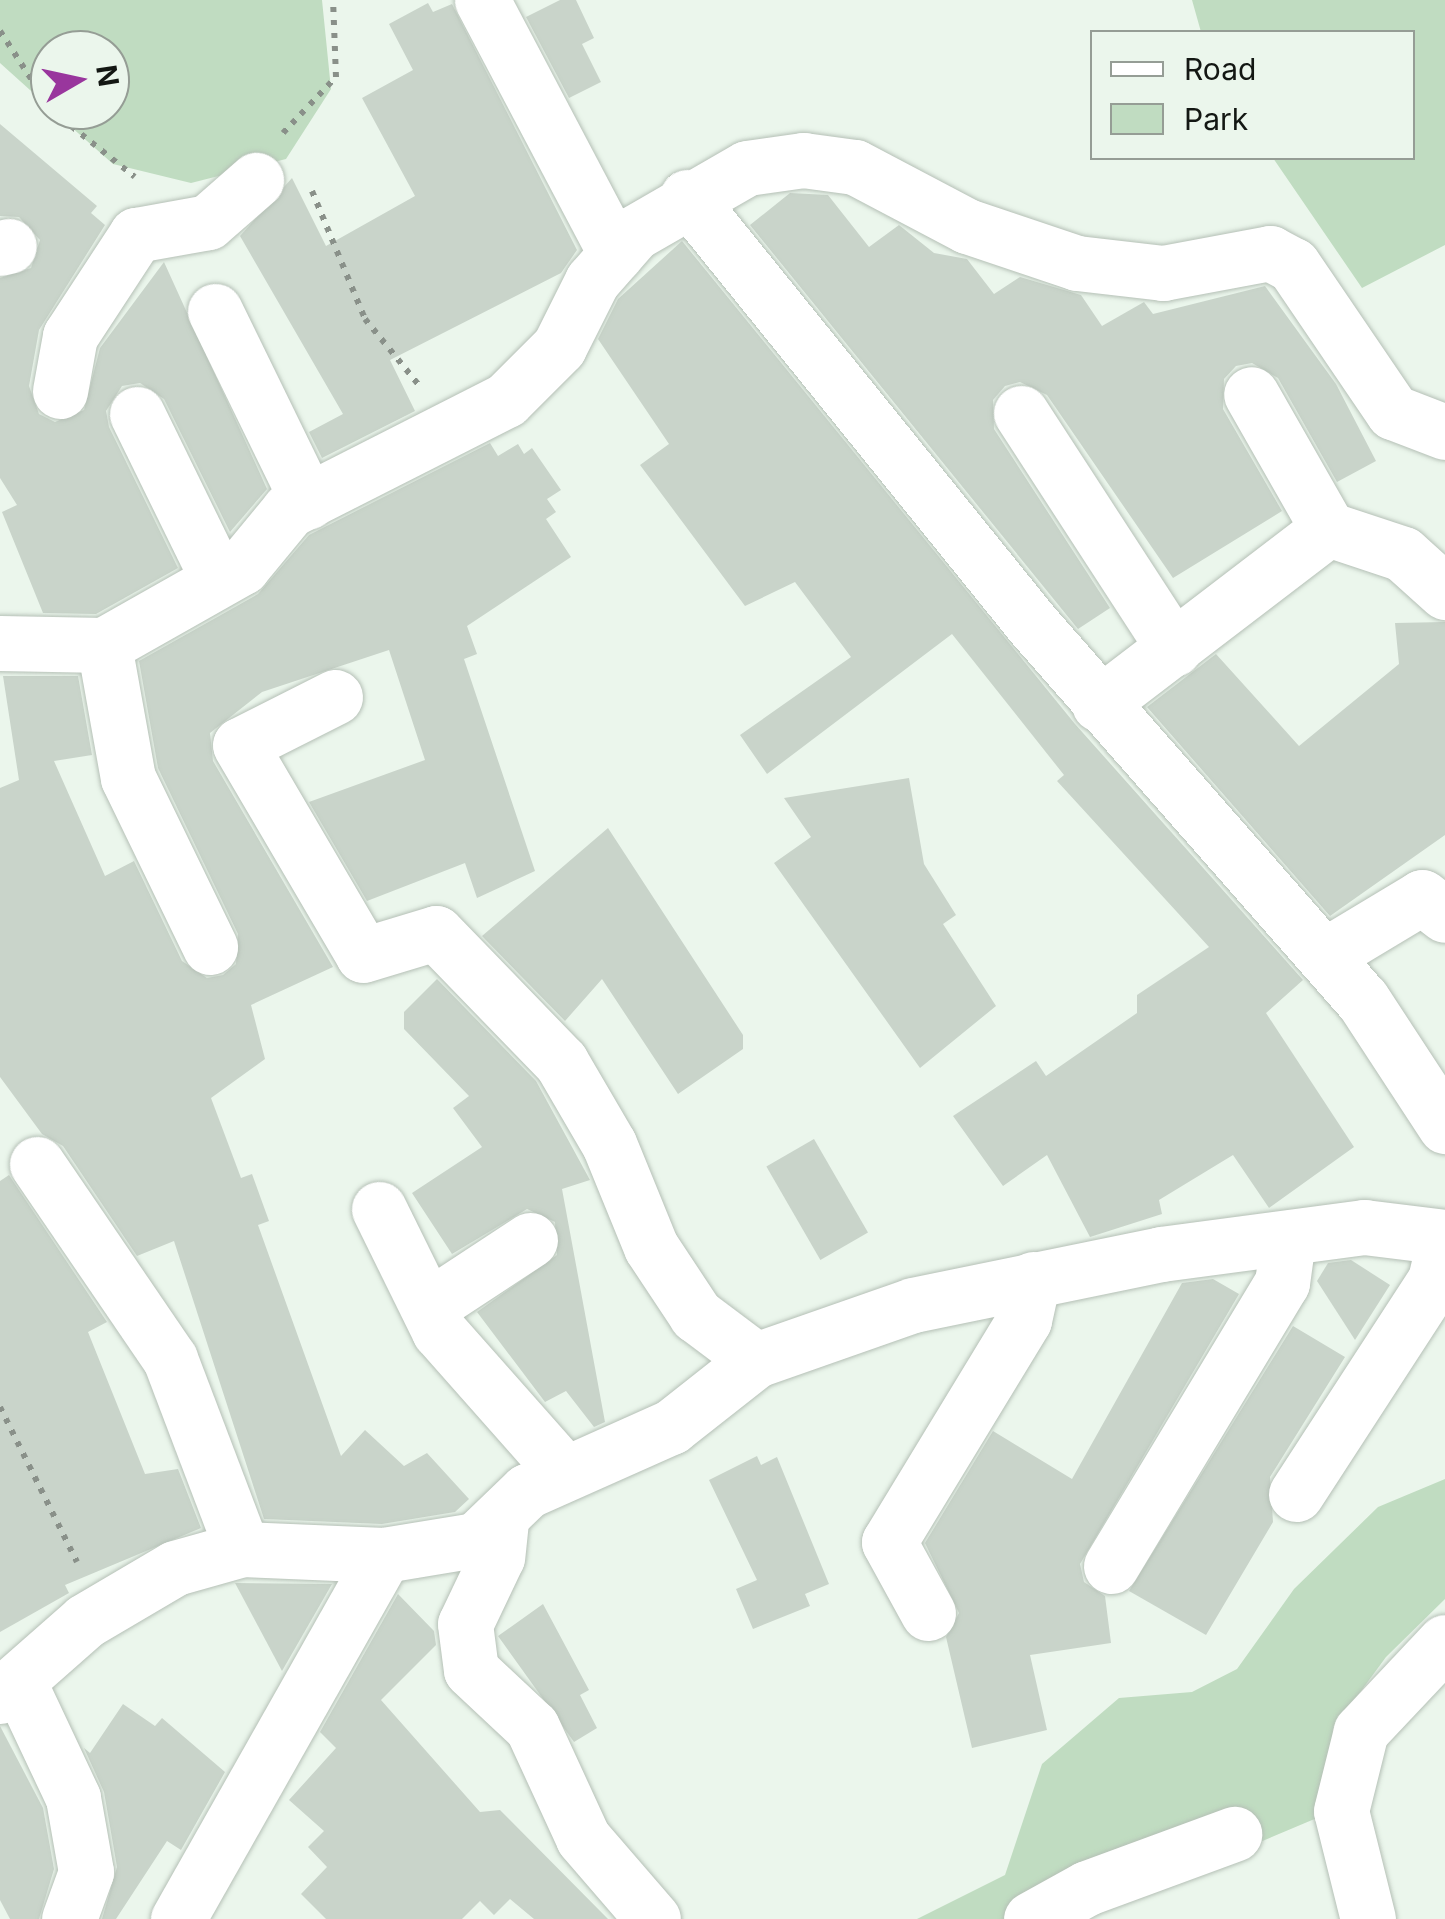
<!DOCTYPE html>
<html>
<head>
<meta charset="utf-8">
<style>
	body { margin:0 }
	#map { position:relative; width:1445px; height:1919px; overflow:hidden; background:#ebf6ec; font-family:Inter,sans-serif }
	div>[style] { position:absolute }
	.green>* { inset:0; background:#c0dcc1 }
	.building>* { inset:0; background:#c9d4ca; transform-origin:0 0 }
	.path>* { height:6px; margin-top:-3px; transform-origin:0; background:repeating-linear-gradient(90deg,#899089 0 5px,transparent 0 13px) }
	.roads { filter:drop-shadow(0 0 2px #b5c0b6) drop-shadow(0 0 2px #b5c0b6) }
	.minor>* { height:55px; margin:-27.5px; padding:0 27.5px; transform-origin:27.5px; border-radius:27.5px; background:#fff }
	span { translate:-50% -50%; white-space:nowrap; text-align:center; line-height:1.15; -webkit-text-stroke:8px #ebf6ec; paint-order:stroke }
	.legend { position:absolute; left:1090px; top:30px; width:325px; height:130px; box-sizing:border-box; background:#ebf6ec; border:2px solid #959d95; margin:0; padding:12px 18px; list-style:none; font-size:30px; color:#131713 }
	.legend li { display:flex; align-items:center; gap:20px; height:50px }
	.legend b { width:50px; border:2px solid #959d95 }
	.north { position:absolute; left:30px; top:30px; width:100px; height:100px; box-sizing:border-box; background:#ebf6ec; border:2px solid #959d95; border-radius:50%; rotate:81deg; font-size:28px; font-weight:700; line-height:40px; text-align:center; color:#131713 }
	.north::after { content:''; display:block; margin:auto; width:35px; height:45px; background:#99369d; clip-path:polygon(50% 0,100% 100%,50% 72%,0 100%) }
</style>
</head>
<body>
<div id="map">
	<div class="green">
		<i style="clip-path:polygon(0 0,322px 0,331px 89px,286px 159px,191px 183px,113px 164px,52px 110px,110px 110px,110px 50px,50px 50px,50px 108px,0 63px)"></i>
		<i style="clip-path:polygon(1192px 0,1445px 0,1445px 245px,1362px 288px,1273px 158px,1412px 158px,1412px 32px,1201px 32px)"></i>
		<i style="clip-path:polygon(1445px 1479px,1445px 1599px,1386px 1657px,1333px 1729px,1324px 1815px,1078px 1919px,917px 1919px,1005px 1875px,1042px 1764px,1119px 1698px,1192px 1692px,1237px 1669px,1294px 1589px,1378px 1507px)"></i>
	</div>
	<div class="building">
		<i style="clip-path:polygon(560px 0,576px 0,594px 38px,582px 44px,601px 82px,569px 98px,526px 17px)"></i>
		<i style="clip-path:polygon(428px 3px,433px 12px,452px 4px,577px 250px,561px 273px,390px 360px,415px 411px,322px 458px,309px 432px,343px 414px,240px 236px,292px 178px,326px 246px,415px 196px,362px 98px,413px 70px,389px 24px)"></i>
		<i style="clip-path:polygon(0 124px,97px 206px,91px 213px,105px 225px,39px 330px,29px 386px,39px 414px,55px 422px,84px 410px,100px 348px,164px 262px,267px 489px,230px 532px,164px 399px,140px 383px,122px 386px,106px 411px,109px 427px,178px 568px,96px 614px,43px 613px,2px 512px,17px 505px,0 478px,0 278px,31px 268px,40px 240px,19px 217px,0 216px)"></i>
		<i style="clip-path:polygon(790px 193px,828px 195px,869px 247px,899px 225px,934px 253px,967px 259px,994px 294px,1020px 277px,1081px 295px,1102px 326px,1144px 302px,1153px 314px,1265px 286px,1336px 384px,1376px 461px,1337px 482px,1278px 378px,1252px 363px,1236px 366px,1224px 379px,1223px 409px,1282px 511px,1173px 578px,1047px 395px,1020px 382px,1005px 386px,993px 400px,994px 429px,1110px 608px,1078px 629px,750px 225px)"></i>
		<i style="clip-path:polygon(682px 241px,1075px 724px,1303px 980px,1266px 1013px,1354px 1147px,1269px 1208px,1233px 1155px,1159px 1200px,1162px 1214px,1090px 1237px,1047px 1155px,1003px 1186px,953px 1116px,1036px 1061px,1046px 1076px,1137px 1013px,1137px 995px,1209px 947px,1057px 781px,1064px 775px,952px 634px,767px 774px,740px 735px,851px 657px,795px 582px,745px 606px,640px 465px,669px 444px,598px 339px,618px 299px)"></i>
		<i style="clip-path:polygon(490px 443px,498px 456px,518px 444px,524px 454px,532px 448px,561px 490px,547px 499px,556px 512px,546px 519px,571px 557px,467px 626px,477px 654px,464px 659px,535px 871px,477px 898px,465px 863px,367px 901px,309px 802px,425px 760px,389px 650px,262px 692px,210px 733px,213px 761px,333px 967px,251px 1005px,265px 1059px,211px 1098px,241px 1178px,252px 1174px,269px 1221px,258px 1225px,341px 1456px,365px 1430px,404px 1466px,427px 1453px,469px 1499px,455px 1512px,382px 1524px,264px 1519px,174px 1241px,137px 1256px,63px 1146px,42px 1134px,0 1077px,0 788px,19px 780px,3px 676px,78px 676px,92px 755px,54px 761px,105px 876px,134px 861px,182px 961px,207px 978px,223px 975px,236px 964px,238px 934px,158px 768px,139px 661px,258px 594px,309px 535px)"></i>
		<i style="clip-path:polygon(1445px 622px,1445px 835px,1330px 916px,1147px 707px,1216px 654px,1299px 746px,1399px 664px,1395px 623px)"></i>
		<i style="clip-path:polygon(909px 778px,924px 864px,956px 915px,943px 924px,996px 1006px,920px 1068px,774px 863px,811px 837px,784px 798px)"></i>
		<i style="clip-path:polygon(608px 828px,743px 1035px,743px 1049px,678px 1094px,602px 979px,565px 1021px,482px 936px)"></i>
		<i style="clip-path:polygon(437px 979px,536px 1081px,590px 1180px,562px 1189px,605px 1422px,594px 1427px,566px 1391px,545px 1402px,477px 1312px,557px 1255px,555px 1222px,527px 1209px,452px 1254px,412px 1193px,482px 1147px,453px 1108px,469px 1096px,404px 1029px,404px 1012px)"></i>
		<i style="left:814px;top:1139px;width:108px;height:55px;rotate:60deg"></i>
		<i style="clip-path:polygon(9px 1175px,107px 1322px,88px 1332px,145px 1474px,178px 1469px,201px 1528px,65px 1585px,69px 1593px,0 1632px,0 1181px)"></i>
		<i style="clip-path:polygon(1351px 1260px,1390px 1285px,1355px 1340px,1317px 1281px,1328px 1263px)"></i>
		<i style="clip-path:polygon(1213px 1279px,1239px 1294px,1080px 1564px,1084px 1582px,1105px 1596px,1111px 1643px,1030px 1655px,1047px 1730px,972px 1748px,946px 1637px,959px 1613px,925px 1543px,993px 1431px,1072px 1479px,1182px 1283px)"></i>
		<i style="clip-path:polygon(1293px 1326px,1345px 1357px,1270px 1477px,1273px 1522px,1206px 1635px,1129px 1591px)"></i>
		<i style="clip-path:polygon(757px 1456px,761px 1465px,777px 1457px,829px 1584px,805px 1594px,810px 1606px,753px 1629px,736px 1589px,757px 1580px,709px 1480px)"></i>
		<i style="clip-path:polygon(235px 1583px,332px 1584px,282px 1671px)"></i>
		<i style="clip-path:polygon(398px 1594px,434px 1631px,436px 1645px,381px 1700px,480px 1812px,500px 1810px,608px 1919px,534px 1919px,510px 1899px,494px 1915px,480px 1901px,462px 1919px,326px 1919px,301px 1894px,327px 1867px,308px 1847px,324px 1831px,289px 1800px,336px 1748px,320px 1732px)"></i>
		<i style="clip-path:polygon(543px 1604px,589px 1690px,580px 1695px,597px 1728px,574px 1742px,498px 1636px)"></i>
		<i style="clip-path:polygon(123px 1704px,155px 1726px,162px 1718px,225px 1772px,181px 1850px,167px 1841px,116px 1919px,102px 1919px,117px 1867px,104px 1792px,84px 1748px,90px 1753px)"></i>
		<i style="clip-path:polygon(0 1726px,43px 1808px,54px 1869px,39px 1919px,10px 1919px,0 1900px)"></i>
	</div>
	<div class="path">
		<i style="left:0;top:31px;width:92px;rotate:57deg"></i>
		<i style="left:51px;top:110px;width:107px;rotate:38.6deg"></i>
		<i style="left:283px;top:133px;width:77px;rotate:-46.6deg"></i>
		<i style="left:336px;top:77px;width:77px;rotate:-92.2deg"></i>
		<i style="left:312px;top:191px;width:139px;rotate:67.5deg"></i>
		<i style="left:365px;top:319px;width:84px;rotate:50.8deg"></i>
		<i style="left:0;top:1407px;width:173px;rotate:63.6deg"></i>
	</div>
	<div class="roads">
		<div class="minor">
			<i style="left:482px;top:0;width:287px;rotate:62.2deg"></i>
			<i style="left:687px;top:197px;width:549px;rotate:51.06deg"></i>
			<i style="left:1032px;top:624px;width:500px;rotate:48.7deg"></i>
			<i style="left:1362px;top:999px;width:152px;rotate:56.8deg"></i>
			<i style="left:0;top:248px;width:9px;rotate:-13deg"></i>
			<i style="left:215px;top:311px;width:212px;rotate:64deg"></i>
			<i style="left:60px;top:391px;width:56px;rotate:-79.7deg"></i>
			<i style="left:70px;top:336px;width:121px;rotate:-56.8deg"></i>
			<i style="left:136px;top:235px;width:73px;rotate:-10.2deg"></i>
			<i style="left:208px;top:222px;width:64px;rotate:-41.2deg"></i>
			<i style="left:1021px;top:413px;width:281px;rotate:57deg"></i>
			<i style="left:137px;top:414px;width:182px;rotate:63.9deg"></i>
			<i style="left:1328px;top:529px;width:79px;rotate:18.4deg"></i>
			<i style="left:1403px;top:554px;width:57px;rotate:42.1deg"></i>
			<i style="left:0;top:643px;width:104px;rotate:1.1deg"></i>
			<i style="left:104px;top:645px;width:159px;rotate:-29.5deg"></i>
			<i style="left:242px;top:567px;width:74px;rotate:-50.5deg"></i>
			<i style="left:289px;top:510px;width:243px;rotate:-26.9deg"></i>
			<i style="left:506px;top:400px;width:75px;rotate:-45deg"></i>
			<i style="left:559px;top:347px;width:74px;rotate:-63.4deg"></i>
			<i style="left:592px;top:281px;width:64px;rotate:-48.8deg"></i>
			<i style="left:634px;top:233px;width:130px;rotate:-29.9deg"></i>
			<i style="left:747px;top:168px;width:57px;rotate:-8.1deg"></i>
			<i style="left:803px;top:160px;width:52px;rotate:7.7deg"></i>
			<i style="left:855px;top:167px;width:127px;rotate:27.8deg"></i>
			<i style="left:967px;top:226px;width:116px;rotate:18.6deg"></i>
			<i style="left:1077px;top:263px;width:87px;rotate:6.6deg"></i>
			<i style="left:1163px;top:273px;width:109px;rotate:-10.6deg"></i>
			<i style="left:1270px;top:253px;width:26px;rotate:28deg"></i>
			<i style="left:1293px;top:265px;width:178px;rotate:55.8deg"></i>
			<i style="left:1393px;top:412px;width:56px;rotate:21deg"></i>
			<i style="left:104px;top:645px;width:135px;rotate:79.8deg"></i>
			<i style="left:128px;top:778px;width:188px;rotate:64.1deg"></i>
			<i style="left:335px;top:697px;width:106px;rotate:153.2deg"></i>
			<i style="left:240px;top:745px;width:243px;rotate:59.6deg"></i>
			<i style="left:363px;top:955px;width:76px;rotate:-16.8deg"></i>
			<i style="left:436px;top:933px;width:180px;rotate:45.9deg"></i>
			<i style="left:561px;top:1062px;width:95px;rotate:59.7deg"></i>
			<i style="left:609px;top:1144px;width:111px;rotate:67.8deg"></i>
			<i style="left:651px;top:1247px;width:82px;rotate:56.5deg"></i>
			<i style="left:696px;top:1315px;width:75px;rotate:36.9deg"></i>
			<i style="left:1099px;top:704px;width:288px;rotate:-37.4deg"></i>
			<i style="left:1328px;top:529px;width:155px;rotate:-119.7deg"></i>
			<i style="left:1324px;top:956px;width:114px;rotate:-31deg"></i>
			<i style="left:1422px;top:897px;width:29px;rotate:38deg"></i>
			<i style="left:37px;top:1164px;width:236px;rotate:55.7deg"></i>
			<i style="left:170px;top:1359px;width:203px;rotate:69.2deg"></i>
			<i style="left:379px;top:1209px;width:136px;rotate:63.8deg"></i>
			<i style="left:439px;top:1331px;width:186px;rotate:48.5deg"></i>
			<i style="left:428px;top:1307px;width:122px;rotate:-33.3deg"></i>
			<i style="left:1296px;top:1494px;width:255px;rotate:-57deg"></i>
			<i style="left:1435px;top:1280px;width:43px;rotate:-76.6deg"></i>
			<i style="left:501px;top:1521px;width:36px;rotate:96deg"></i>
			<i style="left:497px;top:1557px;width:74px;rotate:115.5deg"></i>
			<i style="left:465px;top:1624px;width:46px;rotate:82.6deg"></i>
			<i style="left:471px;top:1670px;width:83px;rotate:43.1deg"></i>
			<i style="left:532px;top:1727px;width:122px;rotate:65.3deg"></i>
			<i style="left:583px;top:1838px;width:107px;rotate:49.2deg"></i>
			<i style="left:1111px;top:1566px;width:331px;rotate:-58.9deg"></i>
			<i style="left:1282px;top:1283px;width:44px;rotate:-82.2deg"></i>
			<i style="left:928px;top:1613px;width:81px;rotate:-118.8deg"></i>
			<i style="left:889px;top:1542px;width:260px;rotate:-58.7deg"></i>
			<i style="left:1024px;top:1320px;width:42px;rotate:-77.6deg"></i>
			<i style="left:19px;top:1683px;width:127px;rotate:64.8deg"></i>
			<i style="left:73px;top:1798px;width:75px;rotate:80deg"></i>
			<i style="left:86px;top:1872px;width:50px;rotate:109.9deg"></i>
			<i style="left:0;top:1696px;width:113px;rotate:-41.4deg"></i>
			<i style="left:85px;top:1621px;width:104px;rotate:-30.5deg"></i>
			<i style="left:175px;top:1568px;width:70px;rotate:-15.8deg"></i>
			<i style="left:242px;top:1549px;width:142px;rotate:2.4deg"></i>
			<i style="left:384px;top:1555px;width:93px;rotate:-9.3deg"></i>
			<i style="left:476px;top:1540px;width:71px;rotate:-43.9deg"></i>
			<i style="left:527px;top:1491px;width:158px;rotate:-24deg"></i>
			<i style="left:671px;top:1427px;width:108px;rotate:-38.2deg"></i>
			<i style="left:756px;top:1360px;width:166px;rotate:-19.3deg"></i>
			<i style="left:913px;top:1305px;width:253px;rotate:-11.6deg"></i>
			<i style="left:1161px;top:1254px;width:205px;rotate:-7.6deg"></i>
			<i style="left:1364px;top:1227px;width:82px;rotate:7deg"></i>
			<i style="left:178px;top:1919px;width:418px;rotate:-60.5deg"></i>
			<i style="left:1031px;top:1919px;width:64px;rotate:-29deg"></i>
			<i style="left:1087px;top:1888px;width:157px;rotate:-20.2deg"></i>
			<i style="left:1368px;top:1919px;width:111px;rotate:-104deg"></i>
			<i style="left:1341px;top:1811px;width:82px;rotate:-76deg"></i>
			<i style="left:1361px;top:1731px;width:122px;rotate:-46.7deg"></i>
		</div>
	</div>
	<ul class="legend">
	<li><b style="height:12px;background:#fff"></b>Road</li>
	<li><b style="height:28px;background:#c0dcc1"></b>Park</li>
	</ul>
	<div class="north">N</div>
</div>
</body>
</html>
